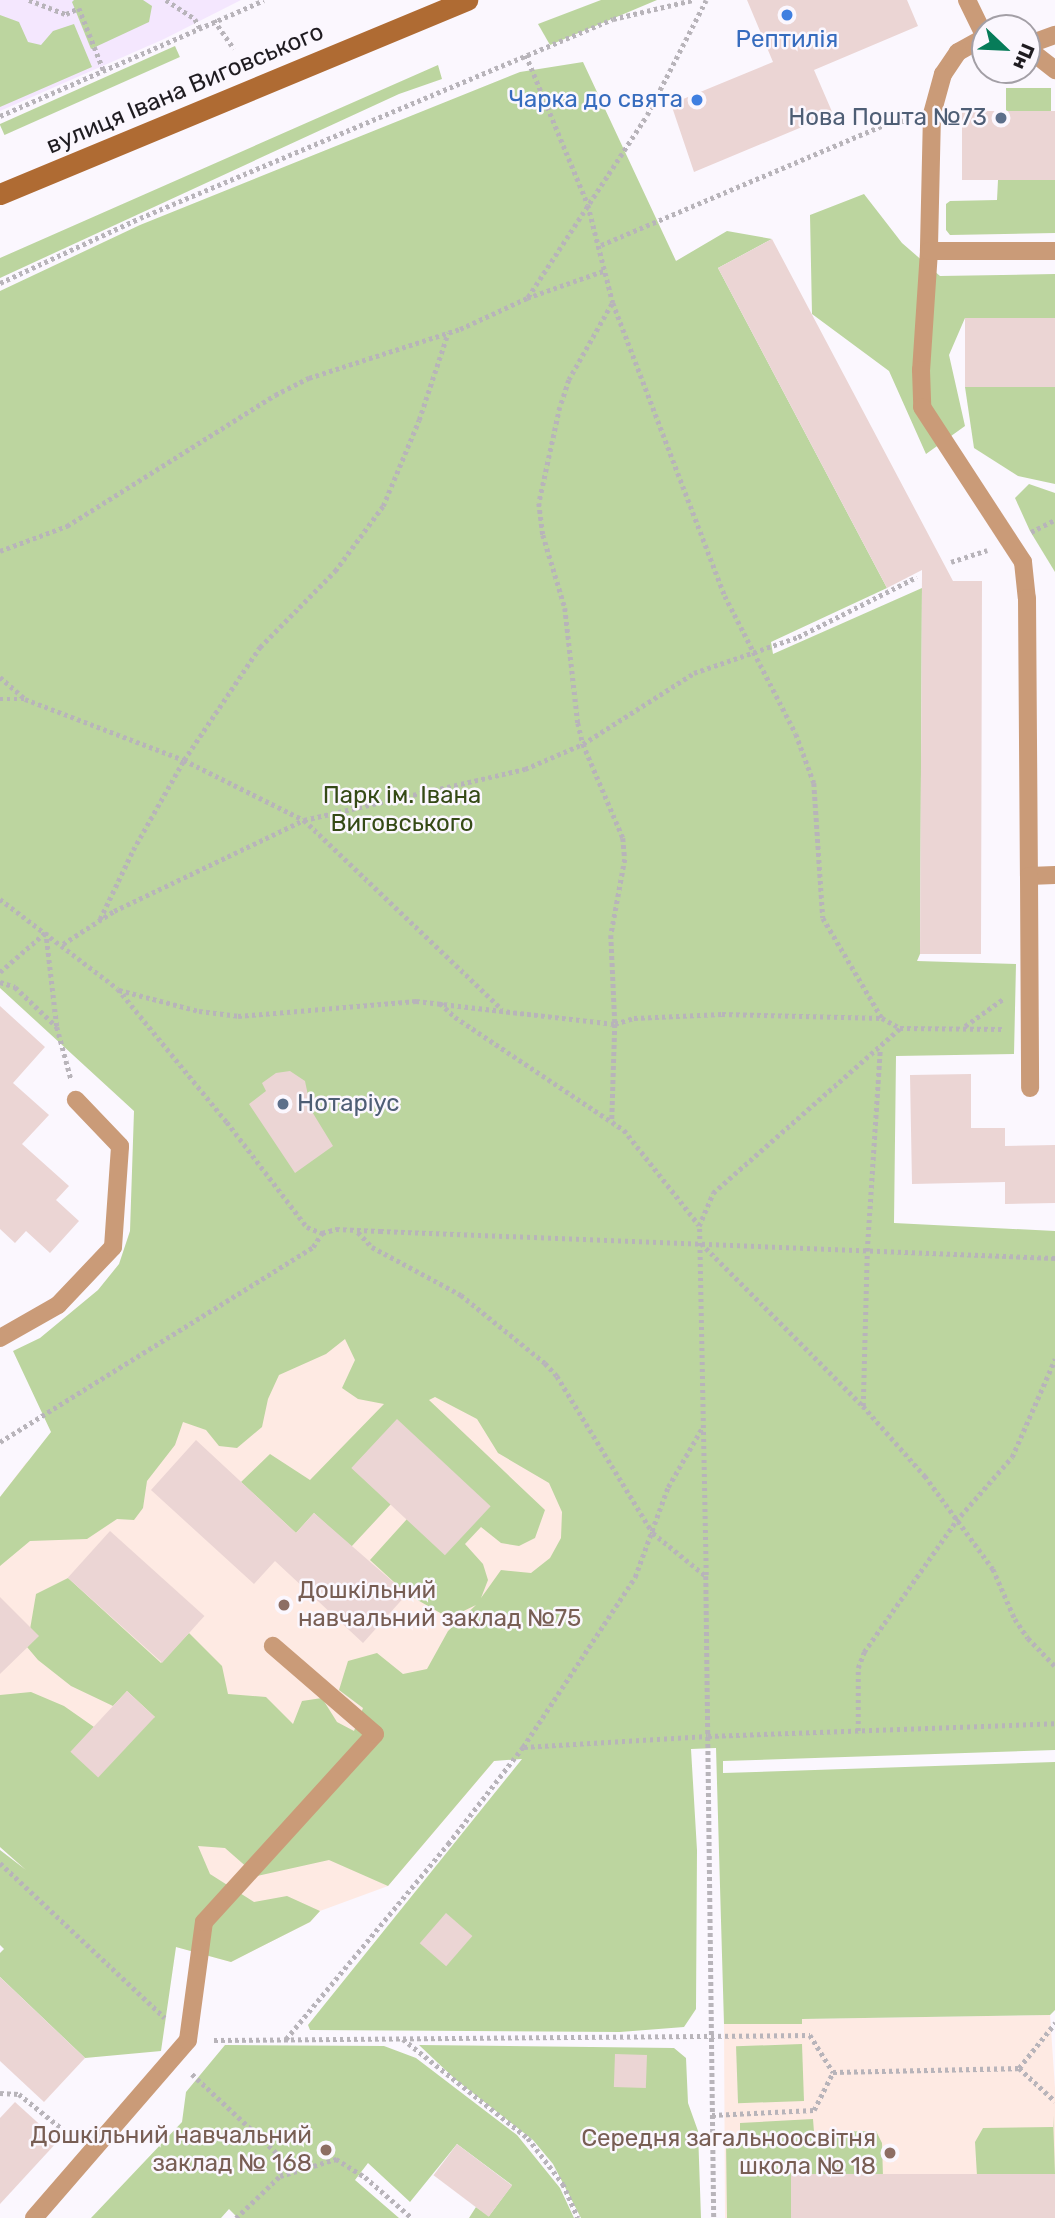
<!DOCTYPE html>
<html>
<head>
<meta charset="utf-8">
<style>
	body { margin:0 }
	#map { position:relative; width:1055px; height:2218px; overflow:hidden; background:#fbf7fe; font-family:Rubik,sans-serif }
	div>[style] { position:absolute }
	.built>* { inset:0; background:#f4e7fe }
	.education>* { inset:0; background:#feeae3 }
	.green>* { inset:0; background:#bcd59f; transform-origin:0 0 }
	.building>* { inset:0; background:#ebd5d4; transform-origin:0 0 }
	.path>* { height:4.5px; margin-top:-2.25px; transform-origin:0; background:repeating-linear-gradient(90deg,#b8b4ba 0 3.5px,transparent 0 7px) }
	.lane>* { height:18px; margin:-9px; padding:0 9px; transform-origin:9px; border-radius:9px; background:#ca9b78 }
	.secondary>* { height:21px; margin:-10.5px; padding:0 10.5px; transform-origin:10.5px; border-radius:10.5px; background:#af6b33 }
	.dots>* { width:19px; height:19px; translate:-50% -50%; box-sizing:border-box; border:4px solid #fbf7fe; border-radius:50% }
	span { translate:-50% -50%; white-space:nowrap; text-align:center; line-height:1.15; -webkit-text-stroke:5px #fbf7fe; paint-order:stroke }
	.shop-label { font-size:24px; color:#366cbe }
	.right { translate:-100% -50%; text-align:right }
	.street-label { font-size:24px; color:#1f1c21 }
	.service-label { font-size:24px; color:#4e5e75 }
	.left { translate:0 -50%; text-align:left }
	.park-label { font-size:24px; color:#354a16 }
	.education-label { font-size:24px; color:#785e54 }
	.north { position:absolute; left:971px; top:14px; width:70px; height:70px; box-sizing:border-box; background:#fbf7fe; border:2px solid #a39fa6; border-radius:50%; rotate:113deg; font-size:19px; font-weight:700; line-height:28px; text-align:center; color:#1f1c21 }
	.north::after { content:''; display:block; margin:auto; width:24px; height:32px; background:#077c59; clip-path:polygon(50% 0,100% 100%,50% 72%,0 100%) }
</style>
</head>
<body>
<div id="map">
	<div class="built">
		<i style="clip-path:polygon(0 0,241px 0,164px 39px,0 111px)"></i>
	</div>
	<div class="education">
		<i style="clip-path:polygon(442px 1317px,578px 1524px,557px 1687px,388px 1886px,320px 1911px,310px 1922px,231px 1962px,84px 1922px,0 1847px,0 1497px,26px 1463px,202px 1330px)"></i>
		<i style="clip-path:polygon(1050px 2015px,1055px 2088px,1055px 2218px,725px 2218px,724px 2024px,801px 2024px,802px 2019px)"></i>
	</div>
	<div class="green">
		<i style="clip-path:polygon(74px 0,143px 0,152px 6px,149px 22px,91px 49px,72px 2px)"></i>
		<i style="clip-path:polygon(601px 0,657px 0,550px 45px,538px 24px)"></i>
		<i style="clip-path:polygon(0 15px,19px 22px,28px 42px,41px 45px,53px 31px,74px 24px,92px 67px,0 107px)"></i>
		<i style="left:175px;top:46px;width:12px;height:192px;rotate:66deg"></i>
		<i style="clip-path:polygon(evenodd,583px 62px,676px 261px,727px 231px,772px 239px,718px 268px,887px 588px,771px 642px,773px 654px,922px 588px,920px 954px,917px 961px,1016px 964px,1014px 1054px,896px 1056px,894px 1223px,1055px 1231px,1055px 1750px,723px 1761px,723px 1773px,1055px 1762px,1055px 2010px,1050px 2015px,802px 2019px,802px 2024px,724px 2024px,716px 1748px,691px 1749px,697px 1850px,696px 2009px,684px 2027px,620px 2032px,310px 2030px,308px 2025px,522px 1759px,494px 1761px,388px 1886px,329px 1860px,257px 1876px,225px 1848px,198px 1846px,210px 1874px,254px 1902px,287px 1896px,320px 1911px,310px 1922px,231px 1962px,176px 1947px,161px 2051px,85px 2058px,0 1977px,0 1953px,4px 1949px,0 1945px,0 1850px,26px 1870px,0 1847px,0 1695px,31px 1692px,64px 1706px,94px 1727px,71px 1752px,155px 1717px,127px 1691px,113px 1706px,71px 1686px,38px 1660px,27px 1647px,36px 1594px,68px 1578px,161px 1663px,189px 1633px,222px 1666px,228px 1694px,266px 1697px,293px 1724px,302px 1701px,322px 1698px,337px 1722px,354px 1731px,363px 1708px,339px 1690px,348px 1661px,377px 1653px,403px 1674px,427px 1669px,448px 1631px,476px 1605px,449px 1618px,407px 1594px,370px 1560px,407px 1519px,446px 1554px,397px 1420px,352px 1468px,391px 1504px,351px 1547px,314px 1513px,296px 1533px,241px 1482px,270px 1454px,310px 1480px,384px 1404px,358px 1399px,342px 1388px,355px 1360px,345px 1339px,326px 1354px,279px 1375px,268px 1399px,262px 1427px,237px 1448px,219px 1446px,206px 1430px,183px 1422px,175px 1445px,147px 1481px,143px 1508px,134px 1520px,117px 1519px,87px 1539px,30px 1541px,0 1566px,0 1497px,51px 1432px,13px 1351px,40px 1338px,98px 1290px,119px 1264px,130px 1231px,134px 1111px,0 988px,0 291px,140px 225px,520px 72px,583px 62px,435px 1397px,477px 1419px,498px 1453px,549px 1483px,562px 1512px,561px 1538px,550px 1558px,531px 1573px,501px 1570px,481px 1598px,488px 1580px,483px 1564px,465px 1544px,481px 1527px,501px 1543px,519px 1546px,535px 1538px,545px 1510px,429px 1400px,435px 1397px)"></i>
		<i style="clip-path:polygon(438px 65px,442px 79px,399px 94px,0 278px,0 258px)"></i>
		<i style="left:1051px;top:88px;width:23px;height:45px;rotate:90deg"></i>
		<i style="clip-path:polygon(998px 180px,1055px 180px,1055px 233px,950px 235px,946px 230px,946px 204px,950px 201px,997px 200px)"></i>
		<i style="clip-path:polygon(864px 194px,902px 243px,940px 276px,1055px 274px,1055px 318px,965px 318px,949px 355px,965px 426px,926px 454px,889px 371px,812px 314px,810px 215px)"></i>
		<i style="clip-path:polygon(1055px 386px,1055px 484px,1018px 476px,974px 448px,965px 387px)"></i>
		<i style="clip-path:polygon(1029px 484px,1055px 493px,1055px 572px,1030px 531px,1015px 498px)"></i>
		<i style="left:802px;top:2044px;width:57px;height:66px;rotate:88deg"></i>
		<i style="clip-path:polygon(225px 2045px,384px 2046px,416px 2058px,517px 2135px,560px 2188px,574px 2218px,469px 2218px,476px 2207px,489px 2216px,512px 2185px,457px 2144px,410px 2202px,368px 2163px,355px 2180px,399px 2218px,238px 2218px,229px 2209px,221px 2218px,91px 2218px,182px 2122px,186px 2092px)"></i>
		<i style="clip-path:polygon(419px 2045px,674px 2048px,686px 2058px,688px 2103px,698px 2131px,701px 2218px,581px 2218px,553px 2164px,533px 2140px,455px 2079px)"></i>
		<i style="clip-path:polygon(1053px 2115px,1055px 2174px,977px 2176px,975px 2142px,983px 2128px,1053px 2127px)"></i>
		<i style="clip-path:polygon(813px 2119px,814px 2132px,876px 2131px,882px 2143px,883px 2177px,791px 2179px,791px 2218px,727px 2218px,726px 2141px,740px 2137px,740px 2123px)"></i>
	</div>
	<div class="building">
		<i style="clip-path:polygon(747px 0,907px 0,918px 26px,814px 70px,833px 114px,694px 172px,671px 104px,773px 62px)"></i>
		<i style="left:1055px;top:111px;width:69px;height:93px;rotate:90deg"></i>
		<i style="clip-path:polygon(772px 239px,953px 581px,982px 581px,981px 954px,920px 954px,922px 570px,887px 588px,718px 268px)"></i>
		<i style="left:965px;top:318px;width:90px;height:69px"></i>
		<i style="clip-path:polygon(0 1006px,45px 1047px,13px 1083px,49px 1115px,22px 1144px,69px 1186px,56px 1200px,79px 1221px,50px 1253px,26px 1231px,15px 1243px,0 1229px)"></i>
		<i style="clip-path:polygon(290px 1071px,305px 1081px,311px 1110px,333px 1146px,295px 1173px,249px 1104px,266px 1091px,262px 1083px,276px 1073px)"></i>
		<i style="clip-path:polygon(971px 1074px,971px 1128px,1005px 1128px,1005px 1146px,1055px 1145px,1055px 1203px,1005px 1204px,1005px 1182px,912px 1184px,910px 1075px)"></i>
		<i style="left:397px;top:1419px;width:128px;height:67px;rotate:43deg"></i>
		<i style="clip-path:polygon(196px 1440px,296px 1533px,314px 1513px,407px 1594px,363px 1643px,275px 1561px,254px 1584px,151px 1490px)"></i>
		<i style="left:110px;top:1531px;width:127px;height:63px;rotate:42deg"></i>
		<i style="clip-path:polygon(0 1597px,39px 1636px,0 1674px)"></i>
		<i style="left:127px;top:1691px;width:38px;height:83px;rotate:43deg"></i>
		<i style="left:446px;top:1913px;width:35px;height:40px;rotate:41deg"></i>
		<i style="clip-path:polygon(0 1977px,85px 2058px,44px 2102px,0 2061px)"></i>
		<i style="left:615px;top:2054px;width:32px;height:33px;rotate:2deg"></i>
		<i style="clip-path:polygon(15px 2102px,58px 2141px,0 2204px,0 2118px)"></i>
		<i style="left:457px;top:2144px;width:69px;height:39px;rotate:37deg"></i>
		<i style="left:1055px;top:2174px;width:44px;height:264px;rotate:90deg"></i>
	</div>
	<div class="path">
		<i style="left:29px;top:0;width:40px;rotate:21deg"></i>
		<i style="left:66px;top:14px;width:14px;rotate:-25deg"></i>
		<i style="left:79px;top:8px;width:68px;rotate:68.4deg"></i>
		<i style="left:166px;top:0;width:35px;rotate:33deg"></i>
		<i style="left:195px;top:19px;width:10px;rotate:61deg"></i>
		<i style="left:214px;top:20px;width:35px;rotate:55deg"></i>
		<i style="left:526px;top:55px;width:162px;rotate:67.5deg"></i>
		<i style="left:588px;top:205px;width:101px;rotate:75.7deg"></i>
		<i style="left:613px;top:303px;width:314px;rotate:69.1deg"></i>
		<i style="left:725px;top:596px;width:155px;rotate:62.8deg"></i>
		<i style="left:796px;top:734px;width:52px;rotate:69.8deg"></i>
		<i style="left:814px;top:783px;width:135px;rotate:86.2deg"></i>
		<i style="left:823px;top:918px;width:116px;rotate:59.5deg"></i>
		<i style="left:882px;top:1018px;width:21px;rotate:29deg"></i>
		<i style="left:0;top:116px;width:288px;rotate:-23.7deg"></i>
		<i style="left:601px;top:245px;width:310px;rotate:-23deg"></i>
		<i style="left:886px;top:124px;width:21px;rotate:-11deg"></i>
		<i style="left:0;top:283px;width:154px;rotate:-24.9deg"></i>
		<i style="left:140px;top:218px;width:513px;rotate:-22.82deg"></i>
		<i style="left:613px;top:19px;width:82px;rotate:-13.4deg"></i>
		<i style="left:528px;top:297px;width:217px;rotate:-56.8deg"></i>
		<i style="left:647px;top:115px;width:129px;rotate:-62.8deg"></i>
		<i style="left:612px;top:304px;width:87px;rotate:119.5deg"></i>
		<i style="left:569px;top:380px;width:28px;rotate:108deg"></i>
		<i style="left:560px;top:407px;width:98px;rotate:102.3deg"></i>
		<i style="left:539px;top:503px;width:32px;rotate:83deg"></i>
		<i style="left:543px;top:535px;width:76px;rotate:73.2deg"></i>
		<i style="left:565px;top:608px;width:116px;rotate:83.6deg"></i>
		<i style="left:578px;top:723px;width:22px;rotate:77deg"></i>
		<i style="left:583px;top:744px;width:102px;rotate:66.9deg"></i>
		<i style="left:623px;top:838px;width:21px;rotate:85deg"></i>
		<i style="left:625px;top:859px;width:77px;rotate:100.4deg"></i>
		<i style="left:611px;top:935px;width:89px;rotate:87.4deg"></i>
		<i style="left:615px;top:1024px;width:97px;rotate:91.8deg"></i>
		<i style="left:1031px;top:532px;width:27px;rotate:-27deg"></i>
		<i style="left:0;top:551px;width:72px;rotate:-20.5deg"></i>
		<i style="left:67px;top:526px;width:246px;rotate:-32.2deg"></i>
		<i style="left:275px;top:395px;width:38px;rotate:-27deg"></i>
		<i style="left:309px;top:378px;width:159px;rotate:-18deg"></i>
		<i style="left:460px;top:329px;width:74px;rotate:-24.8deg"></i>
		<i style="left:527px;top:298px;width:84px;rotate:-19.5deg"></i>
		<i style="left:951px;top:562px;width:38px;rotate:-18deg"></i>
		<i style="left:0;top:677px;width:33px;rotate:41deg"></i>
		<i style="left:25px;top:699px;width:170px;rotate:21deg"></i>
		<i style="left:184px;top:760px;width:134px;rotate:26.6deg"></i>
		<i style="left:304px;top:820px;width:274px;rotate:43.7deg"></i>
		<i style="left:0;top:699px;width:25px"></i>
		<i style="left:0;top:899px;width:148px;rotate:37.3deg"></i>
		<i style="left:118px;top:989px;width:172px;rotate:50.7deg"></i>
		<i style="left:227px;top:1122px;width:132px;rotate:52.7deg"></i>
		<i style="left:307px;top:1227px;width:16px;rotate:22deg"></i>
		<i style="left:322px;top:1233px;width:15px;rotate:-16deg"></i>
		<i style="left:336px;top:1229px;width:44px;rotate:2.6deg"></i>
		<i style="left:380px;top:1231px;width:676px;rotate:2.29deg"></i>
		<i style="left:100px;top:919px;width:76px;rotate:-64.4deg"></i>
		<i style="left:133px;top:850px;width:103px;rotate:-60.5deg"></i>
		<i style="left:184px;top:760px;width:136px;rotate:-56.1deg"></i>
		<i style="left:260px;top:647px;width:107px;rotate:-45.4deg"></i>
		<i style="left:335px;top:571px;width:81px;rotate:-53.6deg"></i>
		<i style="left:383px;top:506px;width:93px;rotate:-67.3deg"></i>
		<i style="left:419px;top:420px;width:92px;rotate:-71.6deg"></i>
		<i style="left:63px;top:944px;width:61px;rotate:-32.9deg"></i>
		<i style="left:114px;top:911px;width:211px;rotate:-25.6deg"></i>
		<i style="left:304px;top:820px;width:227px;rotate:-13deg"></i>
		<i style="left:525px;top:769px;width:63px;rotate:-23.3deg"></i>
		<i style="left:583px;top:744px;width:132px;rotate:-32.6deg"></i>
		<i style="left:694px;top:673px;width:110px;rotate:-19.1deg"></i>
		<i style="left:798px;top:637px;width:133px;rotate:-26.8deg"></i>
		<i style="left:0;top:972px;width:61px;rotate:-41deg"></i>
		<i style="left:46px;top:932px;width:96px;rotate:83.4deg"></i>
		<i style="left:0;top:982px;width:16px;rotate:18deg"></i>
		<i style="left:15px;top:987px;width:58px;rotate:43.6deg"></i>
		<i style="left:57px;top:1027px;width:54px;rotate:74.9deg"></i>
		<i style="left:119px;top:990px;width:83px;rotate:14.7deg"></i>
		<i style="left:199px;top:1011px;width:39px;rotate:7deg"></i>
		<i style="left:238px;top:1016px;width:179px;rotate:-4.8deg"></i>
		<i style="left:416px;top:1001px;width:200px;rotate:6.6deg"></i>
		<i style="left:615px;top:1024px;width:20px;rotate:-18deg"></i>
		<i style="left:634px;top:1018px;width:88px;rotate:-2.6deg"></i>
		<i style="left:722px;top:1014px;width:160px;rotate:1.4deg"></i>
		<i style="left:440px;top:1003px;width:21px;rotate:43deg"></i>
		<i style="left:455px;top:1017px;width:203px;rotate:33.8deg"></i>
		<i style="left:624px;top:1130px;width:121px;rotate:51.7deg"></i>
		<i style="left:965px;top:1026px;width:47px;rotate:-35.4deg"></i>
		<i style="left:358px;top:1232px;width:21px;rotate:47deg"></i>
		<i style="left:372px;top:1247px;width:101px;rotate:28.3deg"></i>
		<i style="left:461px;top:1295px;width:108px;rotate:39deg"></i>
		<i style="left:545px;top:1363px;width:18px;rotate:47deg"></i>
		<i style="left:557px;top:1376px;width:184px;rotate:58.6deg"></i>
		<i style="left:653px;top:1533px;width:68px;rotate:39.1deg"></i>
		<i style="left:706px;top:1576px;width:642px;rotate:89.29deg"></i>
		<i style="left:701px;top:1243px;width:230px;rotate:45.2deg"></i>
		<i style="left:863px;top:1406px;width:94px;rotate:48.5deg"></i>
		<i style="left:925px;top:1476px;width:115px;rotate:53.8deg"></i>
		<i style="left:993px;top:1569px;width:55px;rotate:66.3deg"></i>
		<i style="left:1015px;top:1619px;width:23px;rotate:56deg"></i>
		<i style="left:1028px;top:1638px;width:39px;rotate:46deg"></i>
		<i style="left:863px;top:1406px;width:155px;rotate:-88.5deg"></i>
		<i style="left:867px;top:1251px;width:202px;rotate:-86.3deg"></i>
		<i style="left:0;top:1442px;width:369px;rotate:-31.9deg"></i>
		<i style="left:313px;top:1247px;width:17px;rotate:-57deg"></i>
		<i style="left:706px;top:1575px;width:349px;rotate:-91.1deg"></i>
		<i style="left:699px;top:1226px;width:36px;rotate:-67deg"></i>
		<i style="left:713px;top:1193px;width:249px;rotate:-41.4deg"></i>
		<i style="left:900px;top:1028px;width:105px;rotate:0.5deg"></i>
		<i style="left:858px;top:1731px;width:63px;rotate:-90deg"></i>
		<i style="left:858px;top:1668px;width:17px;rotate:-69deg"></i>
		<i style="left:864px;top:1652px;width:160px;rotate:-54.9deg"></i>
		<i style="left:956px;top:1521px;width:85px;rotate:-48.8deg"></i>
		<i style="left:1012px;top:1457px;width:107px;rotate:-66.3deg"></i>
		<i style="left:524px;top:1747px;width:184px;rotate:-3.4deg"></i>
		<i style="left:708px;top:1736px;width:347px;rotate:-2.1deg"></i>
		<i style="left:0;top:1863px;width:226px;rotate:43.2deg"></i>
		<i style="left:286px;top:2039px;width:254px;rotate:-50.3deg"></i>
		<i style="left:448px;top:1844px;width:123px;rotate:-52.3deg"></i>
		<i style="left:523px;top:1747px;width:204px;rotate:-56.6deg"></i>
		<i style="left:635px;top:1577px;width:96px;rotate:-69.9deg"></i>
		<i style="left:668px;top:1487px;width:68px;rotate:-60deg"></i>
		<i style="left:403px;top:2039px;width:159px;rotate:38.4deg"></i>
		<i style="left:528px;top:2138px;width:58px;rotate:52.7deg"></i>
		<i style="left:563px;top:2184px;width:37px;rotate:66deg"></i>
		<i style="left:214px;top:2040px;width:596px;rotate:-0.48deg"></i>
		<i style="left:810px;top:2035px;width:44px;rotate:58.1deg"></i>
		<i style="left:1019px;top:2068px;width:49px;rotate:42.5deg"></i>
		<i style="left:192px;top:2074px;width:120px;rotate:43deg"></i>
		<i style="left:280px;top:2156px;width:20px;rotate:90deg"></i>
		<i style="left:0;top:2093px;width:19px;rotate:3deg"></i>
		<i style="left:19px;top:2094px;width:67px;rotate:38.9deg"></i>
		<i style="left:712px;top:2115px;width:102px;rotate:-2.8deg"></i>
		<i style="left:814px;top:2110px;width:42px;rotate:-63.4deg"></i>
		<i style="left:833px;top:2072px;width:186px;rotate:-1.2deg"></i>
		<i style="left:1019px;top:2068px;width:58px;rotate:-51.3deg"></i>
		<i style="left:236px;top:2218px;width:61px;rotate:-43.7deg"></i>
		<i style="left:280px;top:2176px;width:59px;rotate:-16.9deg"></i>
		<i style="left:336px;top:2159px;width:34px;rotate:32deg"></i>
		<i style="left:365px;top:2177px;width:62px;rotate:41.1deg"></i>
	</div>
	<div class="lane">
		<i style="left:967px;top:0;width:41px;rotate:64.1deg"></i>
		<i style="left:985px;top:37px;width:31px;rotate:151deg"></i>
		<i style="left:958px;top:52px;width:27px;rotate:124deg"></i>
		<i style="left:943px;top:74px;width:41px;rotate:105.4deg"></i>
		<i style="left:932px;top:114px;width:137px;rotate:91.3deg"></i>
		<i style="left:929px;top:251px;width:119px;rotate:93.8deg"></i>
		<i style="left:921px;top:370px;width:37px;rotate:88deg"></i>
		<i style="left:922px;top:407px;width:185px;rotate:56.9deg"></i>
		<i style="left:1023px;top:562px;width:36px;rotate:84deg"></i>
		<i style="left:1027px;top:598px;width:278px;rotate:89.6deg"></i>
		<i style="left:1029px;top:876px;width:26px;rotate:-2deg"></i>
		<i style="left:1027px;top:45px;width:30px;rotate:-20deg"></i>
		<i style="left:1027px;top:48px;width:36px;rotate:38deg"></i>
		<i style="left:929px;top:251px;width:126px"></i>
		<i style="left:1029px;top:876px;width:212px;rotate:89.7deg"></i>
		<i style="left:0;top:1338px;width:67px;rotate:-29.6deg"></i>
		<i style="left:58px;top:1305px;width:80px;rotate:-46.5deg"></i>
		<i style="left:113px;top:1247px;width:101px;rotate:-86deg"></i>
		<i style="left:120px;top:1146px;width:64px;rotate:-133.7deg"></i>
		<i style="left:34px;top:2218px;width:235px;rotate:-49.1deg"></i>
		<i style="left:188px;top:2040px;width:119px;rotate:-82.3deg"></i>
		<i style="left:204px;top:1922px;width:254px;rotate:-47.7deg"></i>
		<i style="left:375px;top:1734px;width:135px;rotate:-139.2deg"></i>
	</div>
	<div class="secondary">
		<i style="left:0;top:194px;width:506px;rotate:-22.56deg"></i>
	</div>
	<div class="dots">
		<i style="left:787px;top:15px;background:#3f7fe0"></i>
		<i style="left:697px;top:100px;background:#3f7fe0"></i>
		<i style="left:1001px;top:118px;background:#5c6f8a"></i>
		<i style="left:283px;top:1104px;background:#5c6f8a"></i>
		<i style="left:284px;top:1605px;background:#8d6e63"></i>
		<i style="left:326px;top:2150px;background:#8d6e63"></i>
		<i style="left:890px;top:2153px;background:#8d6e63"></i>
	</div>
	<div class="shop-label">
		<span style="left:787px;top:40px">Рептилія</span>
		<span class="right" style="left:683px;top:100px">Чарка до свята</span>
	</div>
	<div class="street-label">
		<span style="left:185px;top:89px;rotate:-23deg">вулиця Івана Виговського</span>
	</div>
	<div class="service-label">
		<span class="right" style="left:987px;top:118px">Нова Пошта №73</span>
		<span class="left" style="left:297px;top:1104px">Нотаріус</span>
	</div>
	<div class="park-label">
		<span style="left:402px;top:810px">Парк ім. Івана<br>Виговського</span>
	</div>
	<div class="education-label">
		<span class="left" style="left:298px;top:1605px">Дошкільний<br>навчальний заклад №75</span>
		<span class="right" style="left:312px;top:2150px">Дошкільний навчальний<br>заклад № 168</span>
		<span class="right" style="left:876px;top:2153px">Середня загальноосвітня<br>школа № 18</span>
	</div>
	<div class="north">Пн</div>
</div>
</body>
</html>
